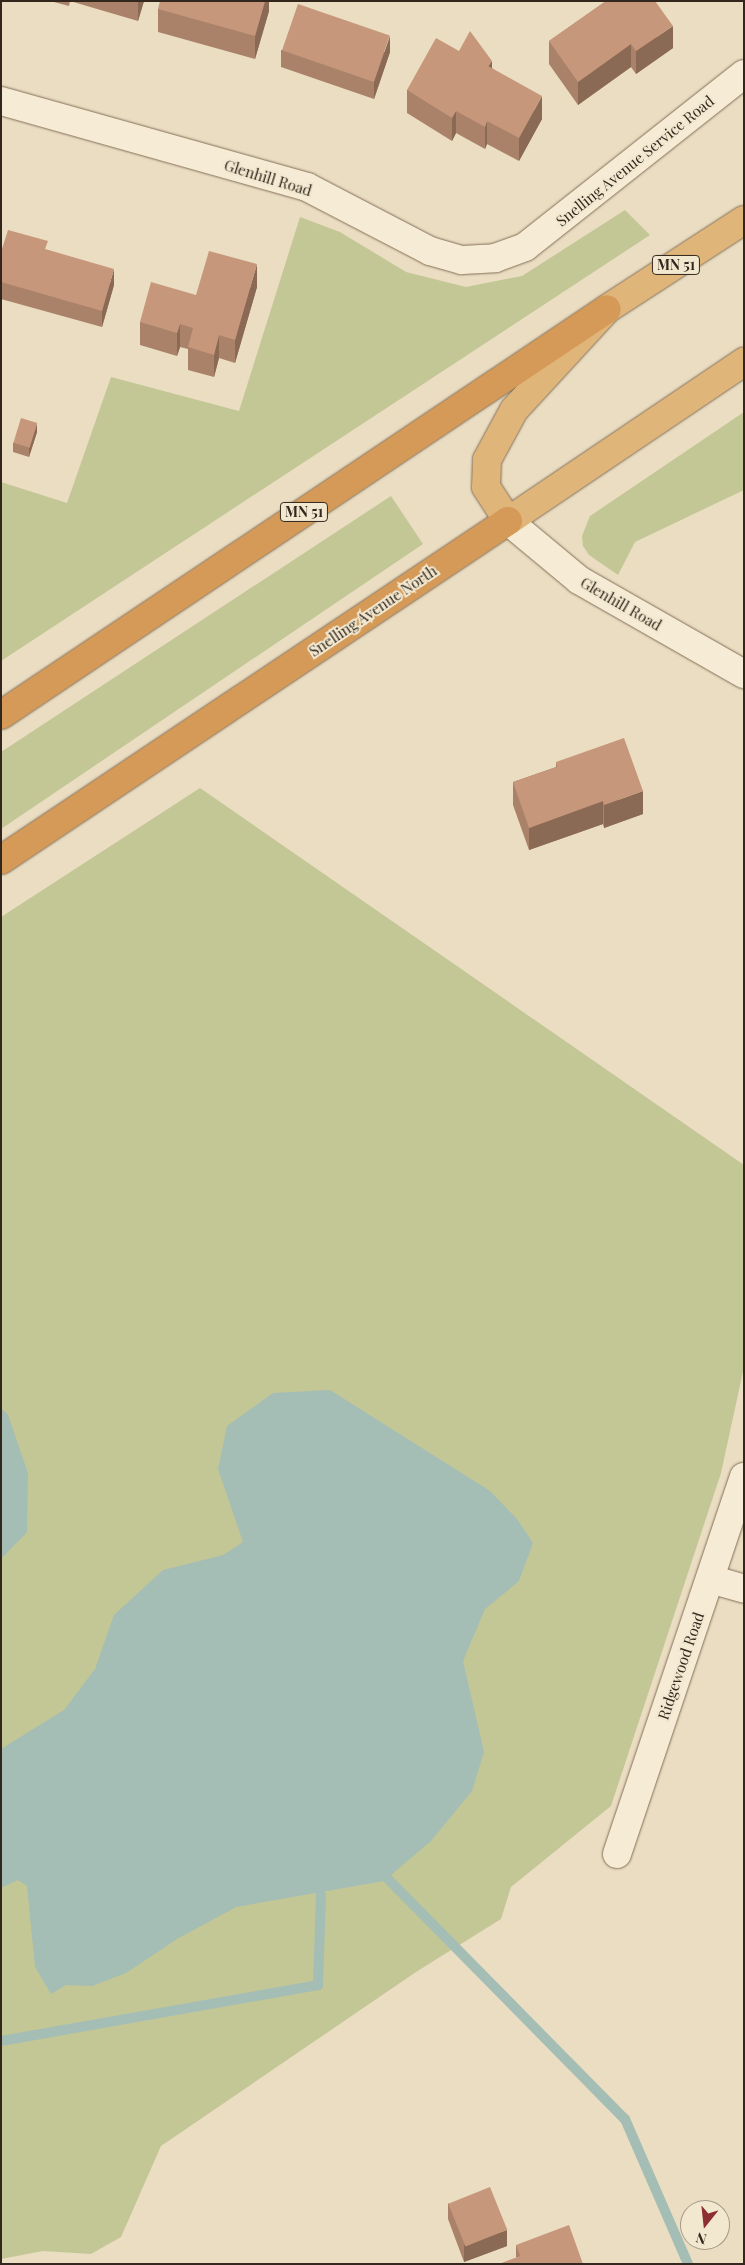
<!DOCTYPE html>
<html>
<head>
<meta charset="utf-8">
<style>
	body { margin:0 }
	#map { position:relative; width:745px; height:2265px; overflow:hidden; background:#eaddc1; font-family:"Playfair Display",serif }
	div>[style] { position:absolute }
	.green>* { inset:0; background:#c3c796 }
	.water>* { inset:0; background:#a4bdb5 }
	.stream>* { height:10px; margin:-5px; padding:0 5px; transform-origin:5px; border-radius:5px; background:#a4bdb5 }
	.roads { filter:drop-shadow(0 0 1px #836f5a) drop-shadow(0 0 1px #836f5a) }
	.minor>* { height:28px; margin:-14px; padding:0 14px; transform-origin:14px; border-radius:14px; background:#f6ebd4 }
	.trunk>* { height:28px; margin:-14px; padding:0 14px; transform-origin:14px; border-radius:14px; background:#e0b579 }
	.motorway>* { height:28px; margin:-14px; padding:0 14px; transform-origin:14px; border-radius:14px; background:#d59a57 }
	.wall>* { inset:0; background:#aa8269 }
	.shaded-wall>* { inset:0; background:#8b6a55 }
	.building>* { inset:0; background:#c6977a; transform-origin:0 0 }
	span { translate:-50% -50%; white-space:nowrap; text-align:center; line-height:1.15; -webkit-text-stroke:4px #f2e8d0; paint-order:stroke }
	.shield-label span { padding:1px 4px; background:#f2e8d0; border:1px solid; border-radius:4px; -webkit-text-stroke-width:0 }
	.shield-label { font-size:14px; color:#33271d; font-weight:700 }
	.street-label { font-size:15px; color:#33271d }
	.frame { position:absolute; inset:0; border:2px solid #33271d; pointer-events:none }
	.north { position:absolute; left:680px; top:2200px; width:50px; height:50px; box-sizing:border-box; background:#f2e8d0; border:1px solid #a69b88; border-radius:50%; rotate:196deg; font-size:14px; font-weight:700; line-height:20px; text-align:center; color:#33271d }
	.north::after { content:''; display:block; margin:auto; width:18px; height:22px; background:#8d2e32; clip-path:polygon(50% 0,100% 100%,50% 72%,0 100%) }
</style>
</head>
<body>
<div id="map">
	<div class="green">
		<i style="clip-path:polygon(625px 210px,650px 235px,1px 661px,1px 482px,67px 503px,111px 377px,239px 411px,300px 217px,340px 232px,406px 272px,466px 287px,522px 276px)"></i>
		<i style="clip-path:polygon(744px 412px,744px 490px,635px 542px,618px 575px,589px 555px,583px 546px,582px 536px,590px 516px)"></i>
		<i style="clip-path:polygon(391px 496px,423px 544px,1px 829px,1px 752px)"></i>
		<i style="clip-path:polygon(200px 788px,744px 1165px,744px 1367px,721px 1473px,611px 1806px,511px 1887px,501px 1919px,416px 1972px,161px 2146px,121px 2237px,91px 2254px,43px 2251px,1px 2259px,1px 917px)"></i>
	</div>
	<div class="water">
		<i style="clip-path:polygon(330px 1390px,490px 1491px,517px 1519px,533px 1543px,519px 1581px,485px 1609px,463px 1661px,484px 1752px,472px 1791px,431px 1841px,384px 1881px,236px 1907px,177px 1939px,126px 1973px,92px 1986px,66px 1985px,51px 1994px,35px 1967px,27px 1886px,18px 1880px,1px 1888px,1px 1749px,64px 1710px,95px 1669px,114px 1615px,163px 1570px,223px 1555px,243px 1542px,218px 1469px,227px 1426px,273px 1393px)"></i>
		<i style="clip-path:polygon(1px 1408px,8px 1415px,28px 1473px,27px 1532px,1px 1559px)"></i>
	</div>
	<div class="stream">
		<i style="left:387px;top:1878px;width:339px;rotate:45.4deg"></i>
		<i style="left:625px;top:2119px;width:158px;rotate:66.5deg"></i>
		<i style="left:1px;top:2041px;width:322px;rotate:-10deg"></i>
		<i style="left:318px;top:1985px;width:90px;rotate:-88.1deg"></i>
	</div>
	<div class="roads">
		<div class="minor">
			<i style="left:1px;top:101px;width:318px;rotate:15.7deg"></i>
			<i style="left:307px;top:187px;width:139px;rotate:27.5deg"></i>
			<i style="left:430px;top:251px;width:33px;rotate:16deg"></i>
			<i style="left:462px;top:260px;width:33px;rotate:-3deg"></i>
			<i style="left:495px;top:258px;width:32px;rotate:-20deg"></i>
			<i style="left:525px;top:247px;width:279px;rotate:-38.3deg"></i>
			<i style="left:508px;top:521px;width:92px;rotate:39.7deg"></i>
			<i style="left:579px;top:580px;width:190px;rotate:29.7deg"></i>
			<i style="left:710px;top:1579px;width:35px;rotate:16deg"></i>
			<i style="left:617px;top:1854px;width:398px;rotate:-71.4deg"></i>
		</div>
		<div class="trunk">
			<i style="left:744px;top:220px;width:163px;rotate:147deg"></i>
			<i style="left:607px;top:309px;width:137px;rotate:132.6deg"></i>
			<i style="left:514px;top:410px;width:57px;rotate:118.4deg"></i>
			<i style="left:487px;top:460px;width:27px;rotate:92deg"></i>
			<i style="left:486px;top:487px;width:40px;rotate:57.1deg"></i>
			<i style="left:508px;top:521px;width:285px;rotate:-34deg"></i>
		</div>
		<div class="motorway">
			<i style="left:1px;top:715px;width:729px;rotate:-33.82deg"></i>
			<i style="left:1px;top:860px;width:610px;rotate:-33.77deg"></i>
		</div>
	</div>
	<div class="wall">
		<i style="clip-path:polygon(50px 1px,144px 1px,138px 21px,70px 1px,69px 6px)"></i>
		<i style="clip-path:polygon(269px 1px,269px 11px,255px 59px,158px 32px,158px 9px)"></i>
		<i style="clip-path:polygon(606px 1px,673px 48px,636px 74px,631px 67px,578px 105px,549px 64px,549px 41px)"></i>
		<i style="clip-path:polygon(281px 50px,390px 52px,374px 99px,281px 67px)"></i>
		<i style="clip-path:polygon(459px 51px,492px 68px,542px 119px,519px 161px,487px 144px,485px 149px,456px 133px,452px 141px,407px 113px,407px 90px)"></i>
		<i style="clip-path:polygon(48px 250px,114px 285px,102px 327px,1px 299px,1px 252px)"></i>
		<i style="clip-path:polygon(257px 287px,235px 363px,219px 358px,214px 377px,188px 370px,188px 349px,180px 347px,177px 356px,140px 345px,140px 322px,196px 295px)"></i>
		<i style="clip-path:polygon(37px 432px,29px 457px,13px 452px,13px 443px)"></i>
		<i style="clip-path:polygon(556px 762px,643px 814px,604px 828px,603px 824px,529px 850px,513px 805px,513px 782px,556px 767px)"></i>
		<i style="clip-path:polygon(448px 2203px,507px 2246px,464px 2262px,448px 2219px)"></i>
		<i style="clip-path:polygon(516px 2245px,583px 2264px,516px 2257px)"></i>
	</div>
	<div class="shaded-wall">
		<i style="clip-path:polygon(138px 1px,144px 1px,138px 21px)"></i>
		<i style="clip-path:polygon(265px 1px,269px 1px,269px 11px,255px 59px,255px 36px)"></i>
		<i style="clip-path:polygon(673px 26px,673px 48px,636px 74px,636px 51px)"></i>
		<i style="clip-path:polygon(390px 36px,390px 52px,374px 99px,374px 82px)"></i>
		<i style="clip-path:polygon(631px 44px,631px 67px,578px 105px,578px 82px)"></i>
		<i style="clip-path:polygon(492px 61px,492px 84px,488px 66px)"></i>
		<i style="clip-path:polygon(542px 96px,542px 119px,519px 161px,519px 138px)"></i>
		<i style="clip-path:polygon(456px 111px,456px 133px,452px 141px,452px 118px)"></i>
		<i style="clip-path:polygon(487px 121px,487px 144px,485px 149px,485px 127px)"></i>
		<i style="clip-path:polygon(257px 264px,257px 287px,235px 363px,235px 340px)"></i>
		<i style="clip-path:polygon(114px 269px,114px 285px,102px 327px,102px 311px)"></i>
		<i style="clip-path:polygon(180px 324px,180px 347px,177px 356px,177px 333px)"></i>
		<i style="clip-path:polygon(219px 335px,219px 358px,214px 377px,214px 355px)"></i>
		<i style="clip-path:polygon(37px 423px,37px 432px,29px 457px,29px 448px)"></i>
		<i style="clip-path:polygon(643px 791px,643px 814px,604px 828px,604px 805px)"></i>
		<i style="clip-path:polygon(603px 801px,603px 824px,529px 850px,529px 828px)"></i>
		<i style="clip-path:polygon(507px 2230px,507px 2246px,464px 2262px,464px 2245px)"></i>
	</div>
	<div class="building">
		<i style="clip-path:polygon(160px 1px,265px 1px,255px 36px,158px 9px)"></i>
		<i style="clip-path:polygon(606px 1px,655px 1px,673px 26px,636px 51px,631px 44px,578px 82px,549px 41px)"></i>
		<i style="left:298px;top:4px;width:97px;height:49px;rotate:19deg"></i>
		<i style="clip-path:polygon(470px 31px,492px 61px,488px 66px,542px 96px,519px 138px,487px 121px,485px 127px,456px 111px,452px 118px,407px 90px,436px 38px,459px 51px)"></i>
		<i style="clip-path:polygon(8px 230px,48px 241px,45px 249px,114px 269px,102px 311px,1px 282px,1px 252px)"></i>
		<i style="clip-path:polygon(209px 251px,257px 264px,235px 340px,219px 335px,214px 355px,188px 347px,193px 328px,180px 324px,177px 333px,140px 322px,151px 282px,196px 295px)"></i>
		<i style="left:21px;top:418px;width:17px;height:26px;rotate:17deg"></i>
		<i style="clip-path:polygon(624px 738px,643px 791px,604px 805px,603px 801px,529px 828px,513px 782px,557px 767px,556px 762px)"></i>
		<i style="left:490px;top:2187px;width:46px;height:45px;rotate:68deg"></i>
		<i style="clip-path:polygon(569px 2225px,583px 2264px,499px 2264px,520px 2256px,516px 2245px)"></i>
	</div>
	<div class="shield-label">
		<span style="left:676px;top:265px">MN 51</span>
		<span style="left:304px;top:512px">MN 51</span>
	</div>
	<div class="street-label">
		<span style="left:635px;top:161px;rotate:-39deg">Snelling Avenue Service Road</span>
		<span style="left:268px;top:178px;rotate:17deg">Glenhill Road</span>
		<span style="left:621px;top:604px;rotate:30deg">Glenhill Road</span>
		<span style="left:373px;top:611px;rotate:-34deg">Snelling Avenue North</span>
		<span style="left:681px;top:1666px;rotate:-71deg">Ridgewood Road</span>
	</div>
	<div class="frame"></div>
	<div class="north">N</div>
</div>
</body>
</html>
